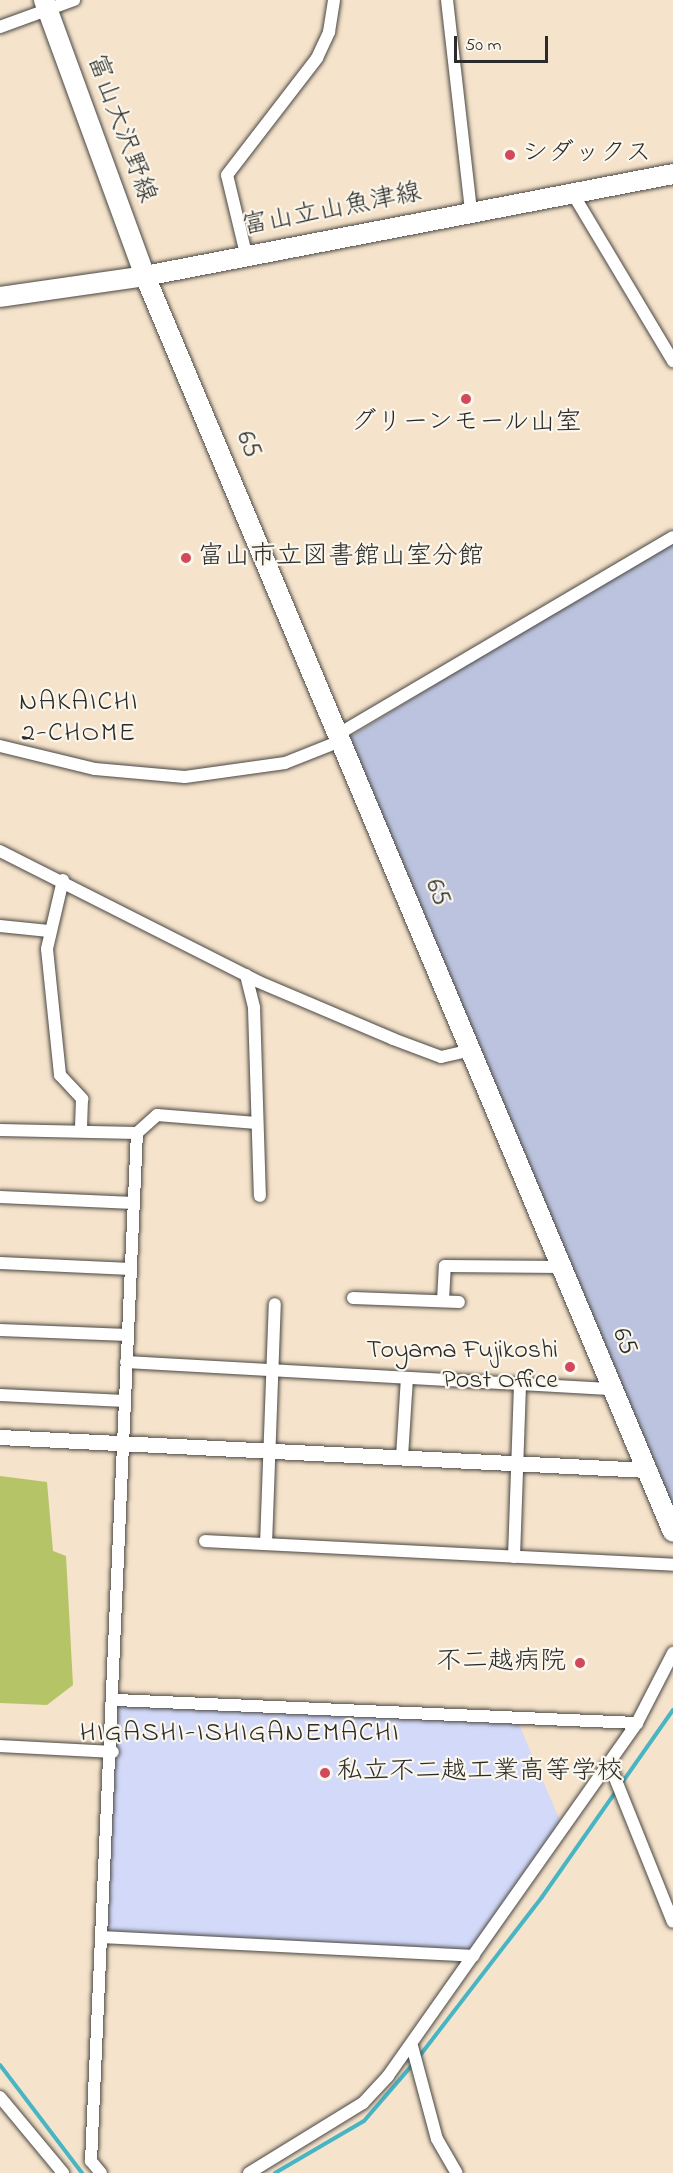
<!DOCTYPE html>
<html>
<head>
<meta charset="utf-8">
<style>
	body { margin:0 }
	#map { position:relative; width:673px; height:2173px; overflow:hidden; background:#f6e3cb; font-family:"Indie Flower","Klee One",sans-serif }
	div>[style] { position:absolute }
	.built>* { inset:0; background:#d3d9f9 }
	.industrial>* { inset:0; background:#bcc3de }
	.green>* { inset:0; background:#b5c467 }
	.stream>* { height:4px; margin:-2px; padding:0 2px; transform-origin:2px; border-radius:2px; background:#48b5c4 }
	.roads { filter:drop-shadow(0 0 2px #494743) drop-shadow(0 0 2px #494743) }
	.minor>* { height:12px; margin:-6px; padding:0 6px; transform-origin:6px; border-radius:6px; background:#fff }
	.tertiary>* { height:15px; margin:-7.5px; padding:0 7.5px; transform-origin:7.5px; border-radius:7.5px; background:#fff }
	.primary>* { height:20px; margin:-10px; padding:0 10px; transform-origin:10px; border-radius:10px; background:#fff }
	.dots>* { width:16px; height:16px; translate:-50% -50%; box-sizing:border-box; border:3px solid #fbf7ec; border-radius:50% }
	span { translate:-50% -50%; white-space:nowrap; text-align:center; line-height:1.15; -webkit-text-stroke:4.5px #fbf7ec; paint-order:stroke }
	.street-label { font-size:26px; color:#2b2b2b }
	.poi-label { font-size:26px; color:#2b2b2b }
	.left { translate:0 -50%; text-align:left }
	.right { translate:-100% -50%; text-align:right }
	.neighbourhood-label { font-size:27px; color:#2b2b2b; letter-spacing:1.5px }
	.scale { position:absolute; left:454px; top:36px; width:94px; height:27px; box-sizing:border-box; border:3px solid #2b2b2b; border-top:0; padding-left:8px; font-size:18px; line-height:21px; white-space:nowrap; color:#2b2b2b; -webkit-text-stroke:4px #fbf7ec; paint-order:stroke }
</style>
</head>
<body>
<div id="map">
	<div class="built">
		<i style="clip-path:polygon(116px 1700px,516px 1717px,563px 1828px,474px 1956px,102px 1937px)"></i>
	</div>
	<div class="industrial">
		<i style="clip-path:polygon(673px 539px,673px 1508px,343px 741px)"></i>
	</div>
	<div class="green">
		<i style="clip-path:polygon(0 1476px,47px 1482px,53px 1551px,66px 1556px,73px 1685px,47px 1705px,0 1703px)"></i>
	</div>
	<div class="stream">
		<i style="left:418px;top:2058px;width:203px;rotate:-52.4deg"></i>
		<i style="left:542px;top:1897px;width:228px;rotate:-55deg"></i>
		<i style="left:0;top:2065px;width:136px;rotate:52.8deg"></i>
		<i style="left:275px;top:2173px;width:103px;rotate:-30.3deg"></i>
		<i style="left:364px;top:2121px;width:75px;rotate:-49.3deg"></i>
	</div>
	<div class="roads">
		<div class="minor">
			<i style="left:447px;top:0;width:213px;rotate:83.5deg"></i>
			<i style="left:0;top:27px;width:79px;rotate:-20deg"></i>
			<i style="left:573px;top:194px;width:195px;rotate:59.1deg"></i>
			<i style="left:246px;top:254px;width:81px;rotate:-103.5deg"></i>
			<i style="left:227px;top:175px;width:148px;rotate:-52.4deg"></i>
			<i style="left:317px;top:58px;width:29px;rotate:-65deg"></i>
			<i style="left:329px;top:32px;width:32px;rotate:-81deg"></i>
			<i style="left:340px;top:733px;width:386px;rotate:-30.5deg"></i>
			<i style="left:0;top:746px;width:98px;rotate:13.6deg"></i>
			<i style="left:95px;top:769px;width:90px;rotate:5.1deg"></i>
			<i style="left:185px;top:777px;width:101px;rotate:-8deg"></i>
			<i style="left:285px;top:763px;width:62px;rotate:-21.6deg"></i>
			<i style="left:0;top:851px;width:290px;rotate:26.8deg"></i>
			<i style="left:259px;top:982px;width:146px;rotate:23deg"></i>
			<i style="left:393px;top:1039px;width:51px;rotate:20.6deg"></i>
			<i style="left:441px;top:1057px;width:32px;rotate:-13deg"></i>
			<i style="left:63px;top:880px;width:71px;rotate:103.1deg"></i>
			<i style="left:47px;top:949px;width:127px;rotate:84.1deg"></i>
			<i style="left:60px;top:1075px;width:33px;rotate:47deg"></i>
			<i style="left:82px;top:1099px;width:32px;rotate:92deg"></i>
			<i style="left:0;top:926px;width:49px;rotate:5.8deg"></i>
			<i style="left:246px;top:975px;width:34px;rotate:76deg"></i>
			<i style="left:254px;top:1008px;width:188px;rotate:88.2deg"></i>
			<i style="left:0;top:1130px;width:137px;rotate:1.3deg"></i>
			<i style="left:0;top:1197px;width:134px;rotate:2.6deg"></i>
			<i style="left:0;top:1263px;width:131px;rotate:2.6deg"></i>
			<i style="left:353px;top:1298px;width:106px;rotate:2.2deg"></i>
			<i style="left:443px;top:1301px;width:35px;rotate:-87deg"></i>
			<i style="left:445px;top:1266px;width:117px;rotate:0.5deg"></i>
			<i style="left:0;top:1330px;width:128px;rotate:2.2deg"></i>
			<i style="left:126px;top:1362px;width:488px;rotate:3.2deg"></i>
			<i style="left:0;top:1395px;width:125px;rotate:2.7deg"></i>
			<i style="left:402px;top:1457px;width:79px;rotate:-86.4deg"></i>
			<i style="left:205px;top:1541px;width:469px;rotate:2.9deg"></i>
			<i style="left:266px;top:1544px;width:240px;rotate:-87.9deg"></i>
			<i style="left:514px;top:1557px;width:173px;rotate:-88deg"></i>
			<i style="left:116px;top:1700px;width:522px;rotate:2.53deg"></i>
			<i style="left:0;top:1746px;width:113px;rotate:3deg"></i>
			<i style="left:609px;top:1763px;width:171px;rotate:68.1deg"></i>
			<i style="left:102px;top:1937px;width:372px;rotate:2.9deg"></i>
			<i style="left:412px;top:2046px;width:96px;rotate:75deg"></i>
			<i style="left:437px;top:2139px;width:39px;rotate:60deg"></i>
			<i style="left:0;top:2097px;width:99px;rotate:50.3deg"></i>
			<i style="left:101px;top:2173px;width:16px;rotate:-130deg"></i>
			<i style="left:91px;top:2161px;width:1029px;rotate:-87.44deg"></i>
			<i style="left:137px;top:1133px;width:27px;rotate:-42deg"></i>
			<i style="left:157px;top:1115px;width:100px;rotate:4.6deg"></i>
			<i style="left:249px;top:2173px;width:134px;rotate:-31.6deg"></i>
			<i style="left:363px;top:2103px;width:37px;rotate:-47deg"></i>
			<i style="left:388px;top:2076px;width:432px;rotate:-54.8deg"></i>
			<i style="left:637px;top:1723px;width:79px;rotate:-62.8deg"></i>
		</div>
		<div class="tertiary">
			<i style="left:0;top:1437px;width:648px;rotate:2.92deg"></i>
		</div>
		<div class="primary">
			<i style="left:44px;top:0;width:294px;rotate:69.9deg"></i>
			<i style="left:145px;top:276px;width:1362px;rotate:67.2deg"></i>
			<i style="left:0;top:297px;width:147px;rotate:-8.2deg"></i>
			<i style="left:145px;top:276px;width:538px;rotate:-10.93deg"></i>
		</div>
	</div>
	<div class="dots">
		<i style="left:510px;top:155px;background:#d1495b"></i>
		<i style="left:466px;top:399px;background:#d1495b"></i>
		<i style="left:186px;top:558px;background:#d1495b"></i>
		<i style="left:570px;top:1367px;background:#d1495b"></i>
		<i style="left:580px;top:1663px;background:#d1495b"></i>
		<i style="left:325px;top:1773px;background:#d1495b"></i>
	</div>
	<div class="street-label">
		<span style="left:120px;top:129px;rotate:70deg">富山大沢野線</span>
		<span style="left:332px;top:211px;rotate:-11deg">富山立山魚津線</span>
		<span style="left:247px;top:445px;rotate:67deg">65</span>
		<span style="left:436px;top:893px;rotate:67deg">65</span>
		<span style="left:623px;top:1342px;rotate:67deg">65</span>
	</div>
	<div class="poi-label">
		<span class="left" style="left:522px;top:155px">シダックス</span>
		<span style="left:466px;top:424px">グリーンモール山室</span>
		<span class="left" style="left:198px;top:558px">富山市立図書館山室分館</span>
		<span class="right" style="left:558px;top:1367px">Toyama Fujikoshi<br>Post Office</span>
		<span class="right" style="left:566px;top:1663px">不二越病院</span>
		<span class="left" style="left:337px;top:1773px">私立不二越工業高等学校</span>
	</div>
	<div class="neighbourhood-label">
		<span style="left:79px;top:718px">NAKAICHI<br>2-CHOME</span>
		<span style="left:240px;top:1734px">HIGASHI-ISHIGANEMACHI</span>
	</div>
	<div class="scale">50 m</div>
</div>
</body>
</html>
